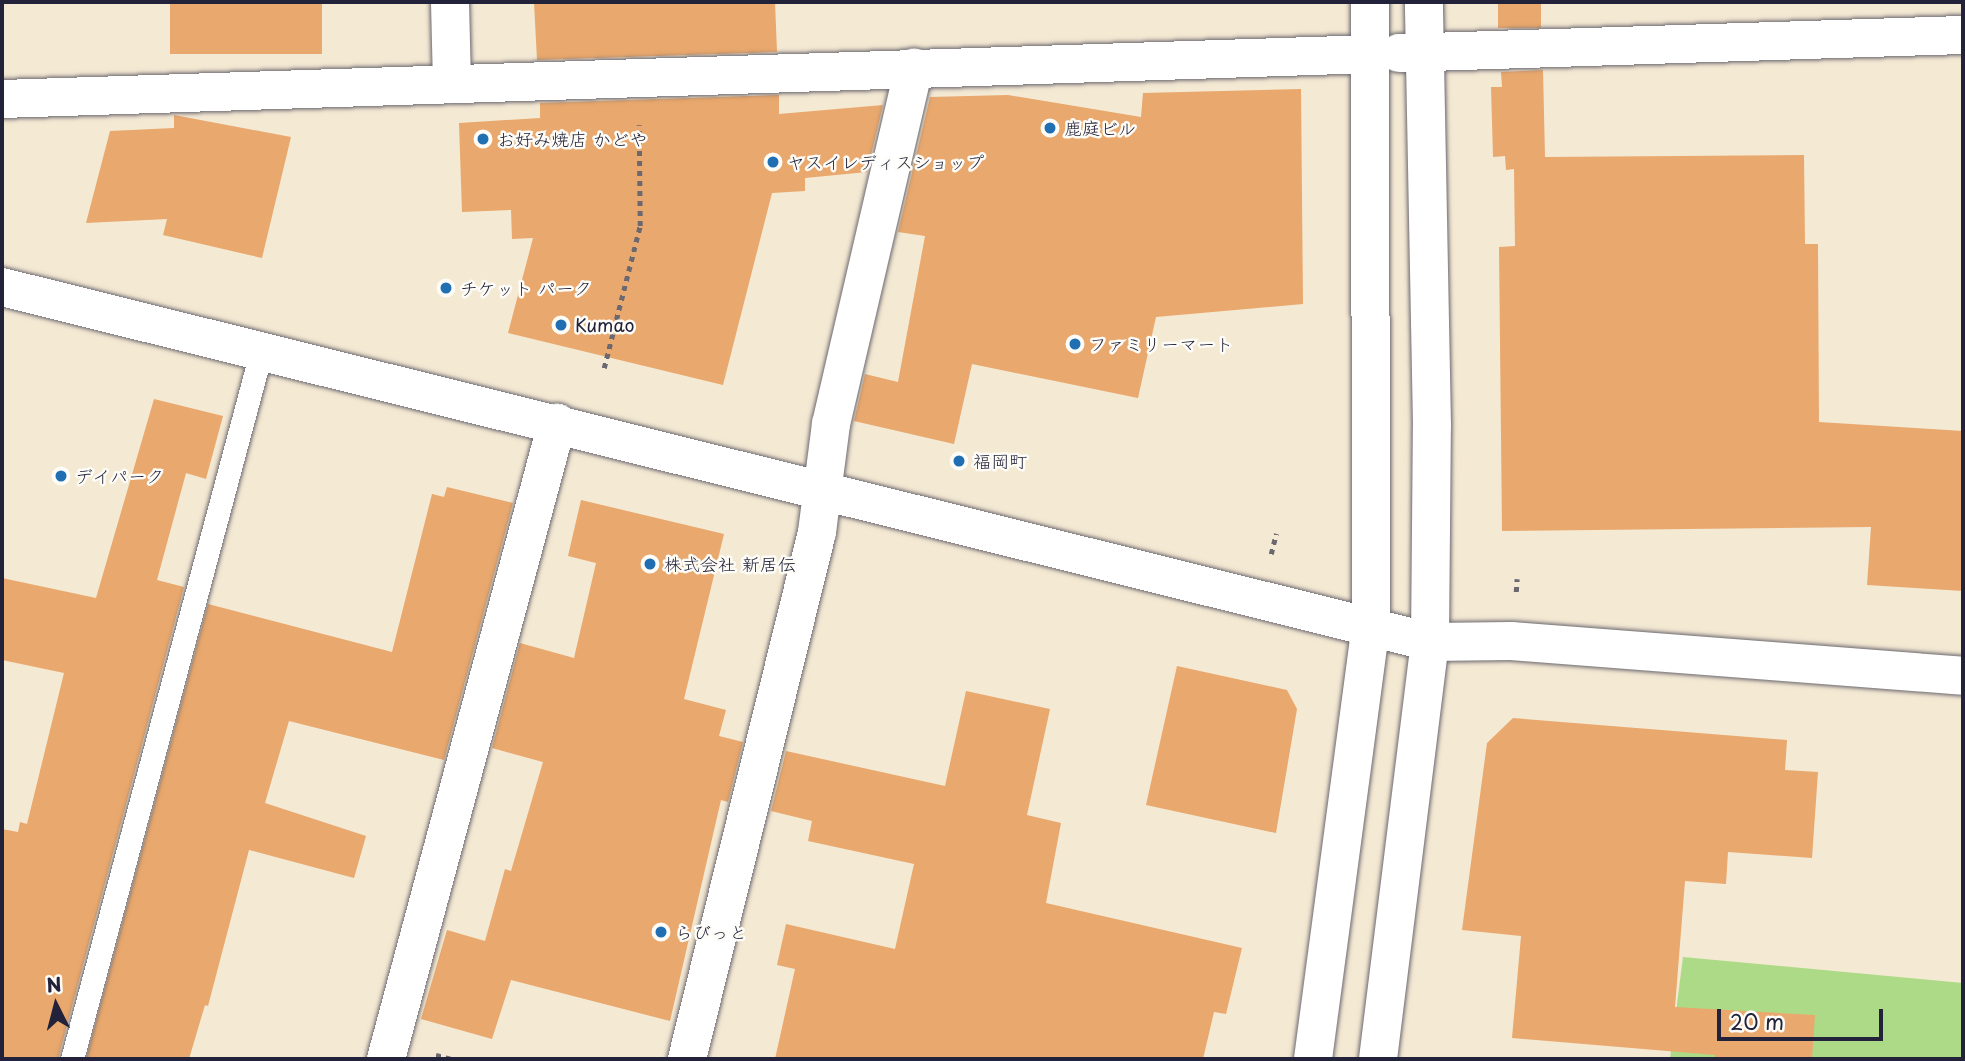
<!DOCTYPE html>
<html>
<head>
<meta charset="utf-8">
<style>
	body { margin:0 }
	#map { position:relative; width:1965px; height:1061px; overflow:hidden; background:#f4e9d3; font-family:"Playpen Sans","Klee One",sans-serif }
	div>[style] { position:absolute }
	.green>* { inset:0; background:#adda86 }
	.building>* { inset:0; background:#e9a86d; transform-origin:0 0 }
	.path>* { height:4.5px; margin-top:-2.25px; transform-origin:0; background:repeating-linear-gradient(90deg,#6c6870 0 5px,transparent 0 10px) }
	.roads { filter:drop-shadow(0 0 2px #6c6870) drop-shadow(0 0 2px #6c6870) }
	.service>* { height:23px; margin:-11.5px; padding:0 11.5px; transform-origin:11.5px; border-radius:11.5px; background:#fff }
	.minor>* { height:38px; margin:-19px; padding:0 19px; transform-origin:19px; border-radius:19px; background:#fff }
	.tertiary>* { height:38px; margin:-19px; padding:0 19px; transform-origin:19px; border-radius:19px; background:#fff }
	.dots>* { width:19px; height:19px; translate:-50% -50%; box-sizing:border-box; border:4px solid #fdfcf7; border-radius:50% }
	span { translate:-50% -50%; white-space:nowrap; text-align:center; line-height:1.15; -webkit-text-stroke:5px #fdfcf7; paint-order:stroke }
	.poi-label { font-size:18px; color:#22223b }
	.left { translate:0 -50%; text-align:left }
	.frame { position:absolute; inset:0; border:4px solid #22223b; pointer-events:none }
	.north { position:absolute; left:21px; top:970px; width:70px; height:70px; -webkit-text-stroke:5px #fdfcf7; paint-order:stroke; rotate:354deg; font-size:19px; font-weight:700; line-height:28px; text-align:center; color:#22223b }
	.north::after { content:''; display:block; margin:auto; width:24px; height:32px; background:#22223b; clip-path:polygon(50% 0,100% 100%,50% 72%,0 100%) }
	.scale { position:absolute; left:1717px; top:1009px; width:166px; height:32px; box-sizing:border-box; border:4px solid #22223b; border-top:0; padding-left:9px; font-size:21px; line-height:24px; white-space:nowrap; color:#22223b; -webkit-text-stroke:5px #fdfcf7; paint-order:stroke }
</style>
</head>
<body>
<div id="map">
	<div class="green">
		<i style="clip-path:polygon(1683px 957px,1963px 983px,1963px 1059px,1670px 1059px)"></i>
	</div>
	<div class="building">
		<i style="left:170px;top:2px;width:152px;height:52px"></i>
		<i style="clip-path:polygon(534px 2px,775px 2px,777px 52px,537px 60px)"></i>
		<i style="left:1498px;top:2px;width:43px;height:26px"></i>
		<i style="clip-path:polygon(1543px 70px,1545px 157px,1804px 155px,1805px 244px,1818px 244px,1819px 422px,1963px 431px,1963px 591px,1867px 585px,1871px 527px,1502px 531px,1499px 247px,1515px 246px,1514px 169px,1506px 170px,1505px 156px,1493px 157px,1491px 87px,1502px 87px,1501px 72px)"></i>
		<i style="clip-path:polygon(1301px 89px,1303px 304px,1156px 317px,1138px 398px,972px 364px,954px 444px,854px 421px,865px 374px,898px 382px,925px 236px,898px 232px,930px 97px,1008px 95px,1141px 117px,1143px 93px)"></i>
		<i style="clip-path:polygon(779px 95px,779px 114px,883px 105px,867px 172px,805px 178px,805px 191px,772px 193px,723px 385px,508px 333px,533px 238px,512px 239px,511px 210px,462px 212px,459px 123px,540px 118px,540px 103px)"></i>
		<i style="clip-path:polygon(174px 115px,291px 137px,262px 258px,163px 235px,167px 219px,86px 223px,110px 131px,174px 128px)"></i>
		<i style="clip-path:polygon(154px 399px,223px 416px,206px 479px,186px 473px,157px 580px,184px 587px,58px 1059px,2px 1059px,2px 829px,18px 832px,20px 822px,27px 824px,64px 673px,2px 660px,2px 578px,96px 598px)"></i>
		<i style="clip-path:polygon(447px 487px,513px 503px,444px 760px,289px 721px,265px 803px,366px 836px,354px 878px,249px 850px,208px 1006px,205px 1005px,189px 1059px,86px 1059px,208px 604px,392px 652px,432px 494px,444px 497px)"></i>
		<i style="clip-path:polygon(581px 500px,724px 534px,684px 699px,726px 710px,719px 736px,743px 742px,728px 802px,721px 800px,670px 1021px,511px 980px,492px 1039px,421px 1019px,447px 930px,485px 941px,505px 869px,511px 871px,543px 762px,492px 748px,520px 643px,574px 658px,596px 563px,568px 556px)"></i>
		<i style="clip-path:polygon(1177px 666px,1287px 690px,1297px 709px,1276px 833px,1146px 805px)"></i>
		<i style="clip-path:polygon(966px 691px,1050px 709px,1027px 815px,1061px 823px,1046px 903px,1242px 948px,1226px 1014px,1214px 1012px,1203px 1059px,775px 1059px,795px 969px,777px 965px,786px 924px,895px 949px,914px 864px,808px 841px,812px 821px,771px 811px,786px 751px,945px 786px)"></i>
		<i style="clip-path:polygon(1513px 718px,1787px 740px,1785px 770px,1818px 772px,1812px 858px,1728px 852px,1726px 884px,1685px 881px,1675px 1007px,1815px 1015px,1812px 1059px,1715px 1059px,1715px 1055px,1512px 1038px,1521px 936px,1462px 930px,1487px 743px)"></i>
	</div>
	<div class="path">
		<i style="left:604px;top:368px;width:146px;rotate:-75.8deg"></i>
		<i style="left:640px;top:226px;width:101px;rotate:-90.6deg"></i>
		<i style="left:1271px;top:554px;width:21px;rotate:-76deg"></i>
		<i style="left:1516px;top:592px;width:13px;rotate:-86deg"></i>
		<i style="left:436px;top:1055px;width:16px;rotate:14deg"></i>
	</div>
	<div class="roads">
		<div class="service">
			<i style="left:72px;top:1059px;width:732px;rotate:-75.03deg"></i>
		</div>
		<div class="minor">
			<i style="left:450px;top:2px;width:82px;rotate:88.6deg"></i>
			<i style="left:2px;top:99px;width:1369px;rotate:-1.88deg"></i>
			<i style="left:386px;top:1059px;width:659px;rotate:-74.95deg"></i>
			<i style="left:687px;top:1059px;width:543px;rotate:-76.14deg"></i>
			<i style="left:817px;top:532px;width:109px;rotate:-82.6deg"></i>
			<i style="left:831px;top:424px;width:366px;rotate:-76.9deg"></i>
		</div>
		<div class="tertiary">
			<i style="left:1399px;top:53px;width:564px;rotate:-1.83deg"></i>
			<i style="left:2px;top:287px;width:1471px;rotate:13.96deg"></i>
			<i style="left:1430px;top:642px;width:81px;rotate:-0.7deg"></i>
			<i style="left:1511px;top:641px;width:453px;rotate:4.4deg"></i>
			<i style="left:1313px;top:1059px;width:436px;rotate:-82.4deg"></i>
			<i style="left:1371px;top:627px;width:625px;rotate:-90.09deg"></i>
			<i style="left:1378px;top:1059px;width:420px;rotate:-82.9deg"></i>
			<i style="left:1430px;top:642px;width:216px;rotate:-89.5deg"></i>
			<i style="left:1432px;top:426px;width:424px;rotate:-91.1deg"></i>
		</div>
	</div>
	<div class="dots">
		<i style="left:1050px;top:128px;background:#1f6fb2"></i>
		<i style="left:483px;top:139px;background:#1f6fb2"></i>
		<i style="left:773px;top:162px;background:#1f6fb2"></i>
		<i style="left:446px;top:288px;background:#1f6fb2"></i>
		<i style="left:561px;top:325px;background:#1f6fb2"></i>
		<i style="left:1075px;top:344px;background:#1f6fb2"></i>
		<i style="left:959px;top:461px;background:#1f6fb2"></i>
		<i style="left:61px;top:476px;background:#1f6fb2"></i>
		<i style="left:650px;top:564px;background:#1f6fb2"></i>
		<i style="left:661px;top:932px;background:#1f6fb2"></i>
	</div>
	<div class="poi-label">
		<span class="left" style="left:1064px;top:128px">鹿庭ビル</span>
		<span class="left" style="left:497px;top:139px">お好み焼店 かどや</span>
		<span class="left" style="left:787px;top:162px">ヤスイレディスショップ</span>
		<span class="left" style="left:460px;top:288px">チケット パーク</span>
		<span class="left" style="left:575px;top:325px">Kumao</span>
		<span class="left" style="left:1089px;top:344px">ファミリーマート</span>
		<span class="left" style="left:973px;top:461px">福岡町</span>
		<span class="left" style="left:75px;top:476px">デイパーク</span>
		<span class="left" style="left:664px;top:564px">株式会社 新居伝</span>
		<span class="left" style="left:675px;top:932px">らびっと</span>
	</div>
	<div class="frame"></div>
	<div class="north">N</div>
	<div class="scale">20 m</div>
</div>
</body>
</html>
